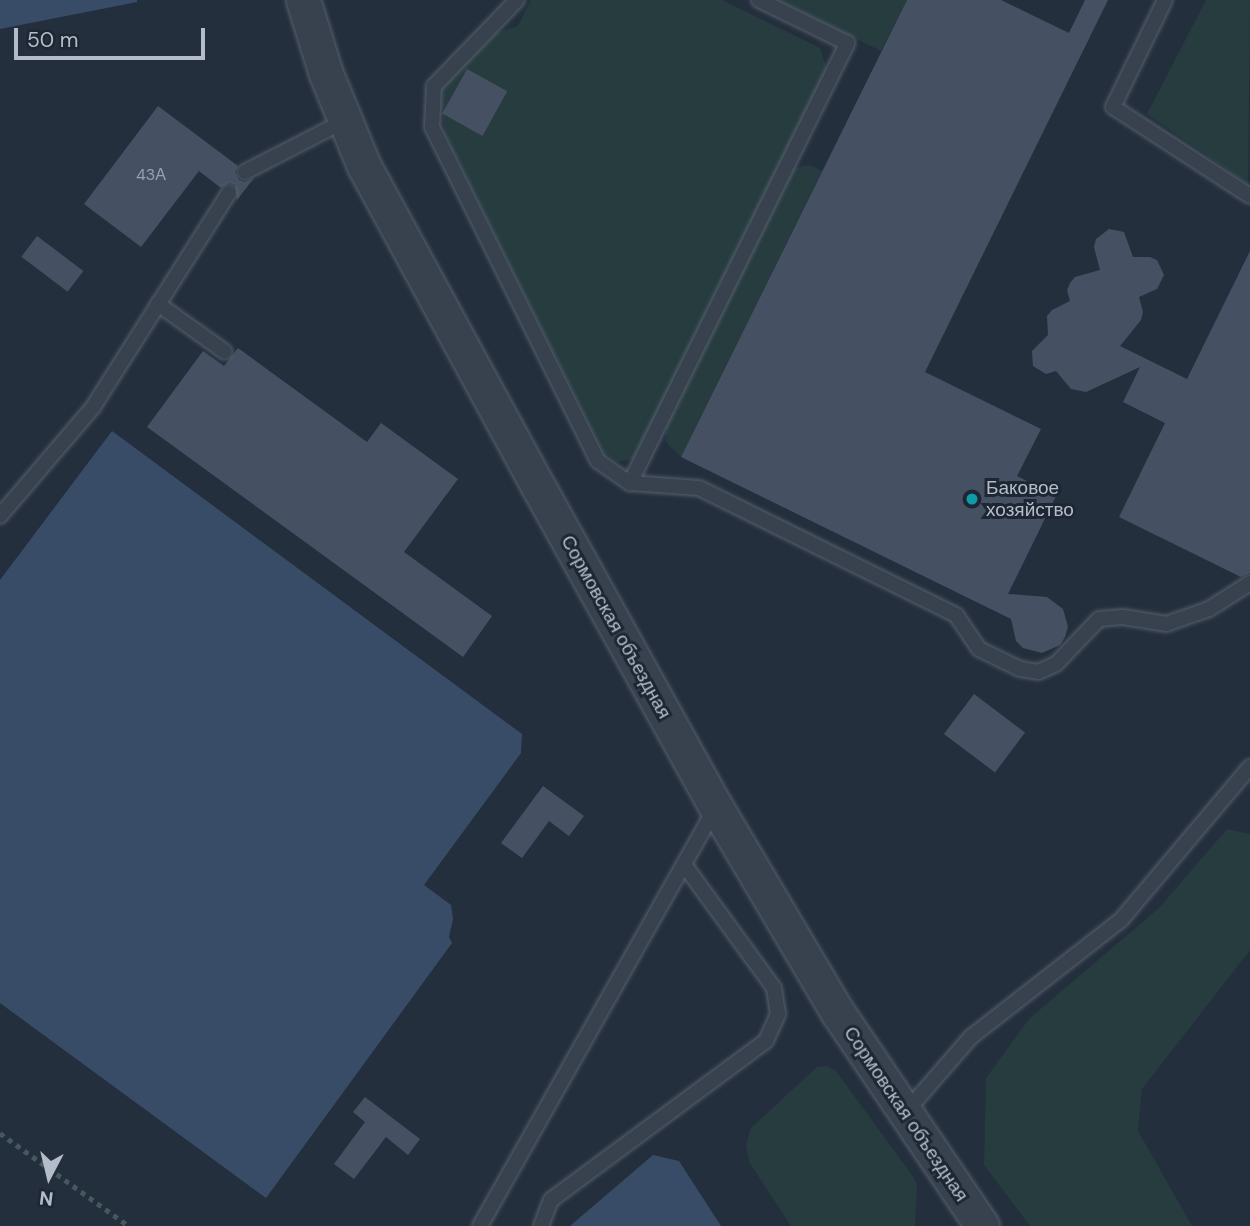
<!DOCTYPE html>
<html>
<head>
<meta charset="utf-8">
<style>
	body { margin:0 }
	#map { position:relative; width:1250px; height:1226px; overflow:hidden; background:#242f3e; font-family:"DM Sans",sans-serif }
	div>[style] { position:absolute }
	.green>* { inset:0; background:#263c3f }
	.water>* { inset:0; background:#394c67 }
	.building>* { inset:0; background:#455162; transform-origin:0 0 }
	.path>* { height:4.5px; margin-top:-2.25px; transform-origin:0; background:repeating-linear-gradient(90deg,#44595c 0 5px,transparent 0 10px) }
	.roads { filter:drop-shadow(0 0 2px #565f6c) drop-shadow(0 0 2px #565f6c) }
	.service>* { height:14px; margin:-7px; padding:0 7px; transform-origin:7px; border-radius:7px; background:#38414e }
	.tertiary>* { height:33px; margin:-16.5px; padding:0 16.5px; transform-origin:16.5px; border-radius:16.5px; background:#38414e }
	.dots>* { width:19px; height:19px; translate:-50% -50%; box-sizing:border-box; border:4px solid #1d2633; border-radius:50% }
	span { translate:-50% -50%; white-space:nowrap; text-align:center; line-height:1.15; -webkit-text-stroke:6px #1d2633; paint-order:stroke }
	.number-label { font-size:16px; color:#98a1af }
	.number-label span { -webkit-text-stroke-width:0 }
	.poi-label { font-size:19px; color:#b4bcc9 }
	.left { translate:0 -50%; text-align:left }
	.street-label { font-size:19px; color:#b4bcc9 }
	.north { position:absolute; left:14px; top:1142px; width:70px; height:70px; -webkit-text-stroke:5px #1d2633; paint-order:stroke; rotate:187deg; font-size:19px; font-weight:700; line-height:28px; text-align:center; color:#b4bcc9 }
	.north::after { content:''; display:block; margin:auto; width:24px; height:32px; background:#b4bcc9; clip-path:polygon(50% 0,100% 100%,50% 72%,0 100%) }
	.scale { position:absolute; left:14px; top:28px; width:191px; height:32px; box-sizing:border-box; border:4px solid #b4bcc9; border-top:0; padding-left:9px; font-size:21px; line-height:24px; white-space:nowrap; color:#b4bcc9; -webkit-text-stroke:5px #1d2633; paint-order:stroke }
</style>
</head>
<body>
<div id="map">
	<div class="green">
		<i style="clip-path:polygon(531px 0,722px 0,820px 48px,827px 69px,634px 459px,617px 462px,604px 453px,445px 134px,439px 90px,497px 32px,518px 26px)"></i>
		<i style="clip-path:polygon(777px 0,907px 0,881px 51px)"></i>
		<i style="clip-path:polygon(1206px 0,1250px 0,1248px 184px,1147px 114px)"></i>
		<i style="clip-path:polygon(810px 165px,822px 171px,681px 457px,666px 442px,665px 426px,792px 168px)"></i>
		<i style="clip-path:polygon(1227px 829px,1250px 834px,1250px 950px,1142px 1089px,1138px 1131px,1192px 1226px,1030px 1226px,984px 1165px,986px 1078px,1029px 1019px,1159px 908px)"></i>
		<i style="clip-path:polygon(827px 1066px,836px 1071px,912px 1175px,917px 1185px,915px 1226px,791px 1226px,749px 1162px,746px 1144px,751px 1128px,817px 1067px)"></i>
	</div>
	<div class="water">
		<i style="clip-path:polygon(0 0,137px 0,137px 2px,0 29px)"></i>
		<i style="clip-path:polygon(112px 431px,522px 734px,521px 753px,424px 885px,451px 905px,453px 919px,449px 937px,452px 943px,266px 1198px,0 1003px,0 580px)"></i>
		<i style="clip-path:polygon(653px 1155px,679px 1161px,721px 1226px,570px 1226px)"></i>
	</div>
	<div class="building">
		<i style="clip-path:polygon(907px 0,1001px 0,1069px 33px,1085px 0,1108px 0,925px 372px,1041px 429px,1017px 476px,1056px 496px,1008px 594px,1047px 597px,1063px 609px,1068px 627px,1065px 637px,1060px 645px,1042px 653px,1023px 648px,1016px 641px,1011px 619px,681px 457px)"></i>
		<i style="left:467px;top:69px;width:46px;height:51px;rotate:29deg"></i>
		<i style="clip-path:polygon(158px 106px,238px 166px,235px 172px,239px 180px,245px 182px,254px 178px,237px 200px,235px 185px,229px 183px,221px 188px,199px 171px,141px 247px,84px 204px)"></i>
		<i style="clip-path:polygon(1109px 229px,1124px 232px,1133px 257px,1150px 257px,1157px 260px,1164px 275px,1157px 289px,1139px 297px,1143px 312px,1141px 320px,1120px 346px,1187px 379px,1250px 251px,1250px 573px,1241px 577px,1119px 517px,1165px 423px,1123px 402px,1140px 367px,1086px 392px,1071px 389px,1056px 371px,1046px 374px,1033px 366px,1032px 351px,1048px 335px,1047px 316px,1052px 310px,1070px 301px,1067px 290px,1070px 283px,1075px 277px,1100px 270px,1094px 247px,1096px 239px)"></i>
		<i style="left:37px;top:236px;width:58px;height:26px;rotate:37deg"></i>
		<i style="clip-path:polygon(238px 348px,367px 442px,381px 423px,458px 479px,404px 552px,492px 616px,463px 657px,147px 427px,203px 351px,224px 366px)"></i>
		<i style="left:974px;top:694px;width:64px;height:50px;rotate:37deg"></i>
		<i style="clip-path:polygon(543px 786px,584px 816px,569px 836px,549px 821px,522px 858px,501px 843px)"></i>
		<i style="clip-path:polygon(365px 1097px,420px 1139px,408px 1155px,386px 1137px,354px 1179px,334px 1164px,365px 1122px,353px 1112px)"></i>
	</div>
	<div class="path">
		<i style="left:0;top:1133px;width:159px;rotate:35.8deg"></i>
	</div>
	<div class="roads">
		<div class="service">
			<i style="left:517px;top:0;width:120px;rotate:134deg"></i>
			<i style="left:434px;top:86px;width:41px;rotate:92.8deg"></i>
			<i style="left:432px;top:127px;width:373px;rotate:63.6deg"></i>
			<i style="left:598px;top:461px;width:39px;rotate:35deg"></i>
			<i style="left:630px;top:483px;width:69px;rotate:4.1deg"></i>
			<i style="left:699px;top:488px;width:287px;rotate:26.3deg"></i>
			<i style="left:956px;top:615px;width:41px;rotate:55.9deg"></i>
			<i style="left:979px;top:649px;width:46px;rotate:26deg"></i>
			<i style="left:1020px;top:669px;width:18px;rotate:9deg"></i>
			<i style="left:1038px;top:672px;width:20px;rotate:-24deg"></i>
			<i style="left:1056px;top:664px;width:62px;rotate:-46.3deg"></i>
			<i style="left:1099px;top:619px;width:24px;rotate:-5deg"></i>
			<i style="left:1123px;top:617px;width:44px;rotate:9.2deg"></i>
			<i style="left:1166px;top:624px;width:46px;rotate:-19.2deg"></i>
			<i style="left:1209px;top:609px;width:49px;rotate:-32.4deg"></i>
			<i style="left:1165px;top:0;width:119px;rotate:115.9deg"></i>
			<i style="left:1113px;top:107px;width:163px;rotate:33deg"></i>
			<i style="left:245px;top:172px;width:114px;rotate:-27.2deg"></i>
			<i style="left:158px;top:304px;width:82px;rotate:35.6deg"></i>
			<i style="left:630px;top:483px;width:491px;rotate:-63.7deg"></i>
			<i style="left:847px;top:43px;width:98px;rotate:-154deg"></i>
			<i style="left:0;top:516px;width:143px;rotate:-49.5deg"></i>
			<i style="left:93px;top:407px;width:254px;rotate:-57.6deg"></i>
			<i style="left:904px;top:1114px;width:102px;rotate:-49deg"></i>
			<i style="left:971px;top:1037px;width:190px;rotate:-38deg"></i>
			<i style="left:1121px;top:920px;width:200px;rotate:-49.9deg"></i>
			<i style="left:480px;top:1226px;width:480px;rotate:-60.6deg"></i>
			<i style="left:541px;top:1226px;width:28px;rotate:-69deg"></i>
			<i style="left:551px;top:1200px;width:267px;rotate:-36.5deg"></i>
			<i style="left:766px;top:1041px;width:30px;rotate:-66deg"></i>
			<i style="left:778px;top:1014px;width:26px;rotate:-99deg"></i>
			<i style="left:774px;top:988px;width:151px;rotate:-126.1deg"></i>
		</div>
		<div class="tertiary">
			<i style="left:303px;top:0;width:77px;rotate:72.7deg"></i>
			<i style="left:326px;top:74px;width:100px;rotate:67.6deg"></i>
			<i style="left:364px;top:166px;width:366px;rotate:61.5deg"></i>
			<i style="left:539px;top:488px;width:365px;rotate:61deg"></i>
			<i style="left:716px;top:807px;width:239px;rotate:59.4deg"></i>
			<i style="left:838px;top:1013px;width:257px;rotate:55.9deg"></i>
		</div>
	</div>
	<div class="dots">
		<i style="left:972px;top:499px;background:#0f9aa8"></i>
	</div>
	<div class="number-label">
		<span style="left:151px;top:175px">43А</span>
	</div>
	<div class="poi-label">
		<span class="left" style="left:986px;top:499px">Баковое<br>хозяйство</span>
	</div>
	<div class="street-label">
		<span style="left:616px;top:627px;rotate:61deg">Сормовская объездная</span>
		<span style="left:906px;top:1114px;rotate:56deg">Сормовская объездная</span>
	</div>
	<div class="north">N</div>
	<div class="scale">50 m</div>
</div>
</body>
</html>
